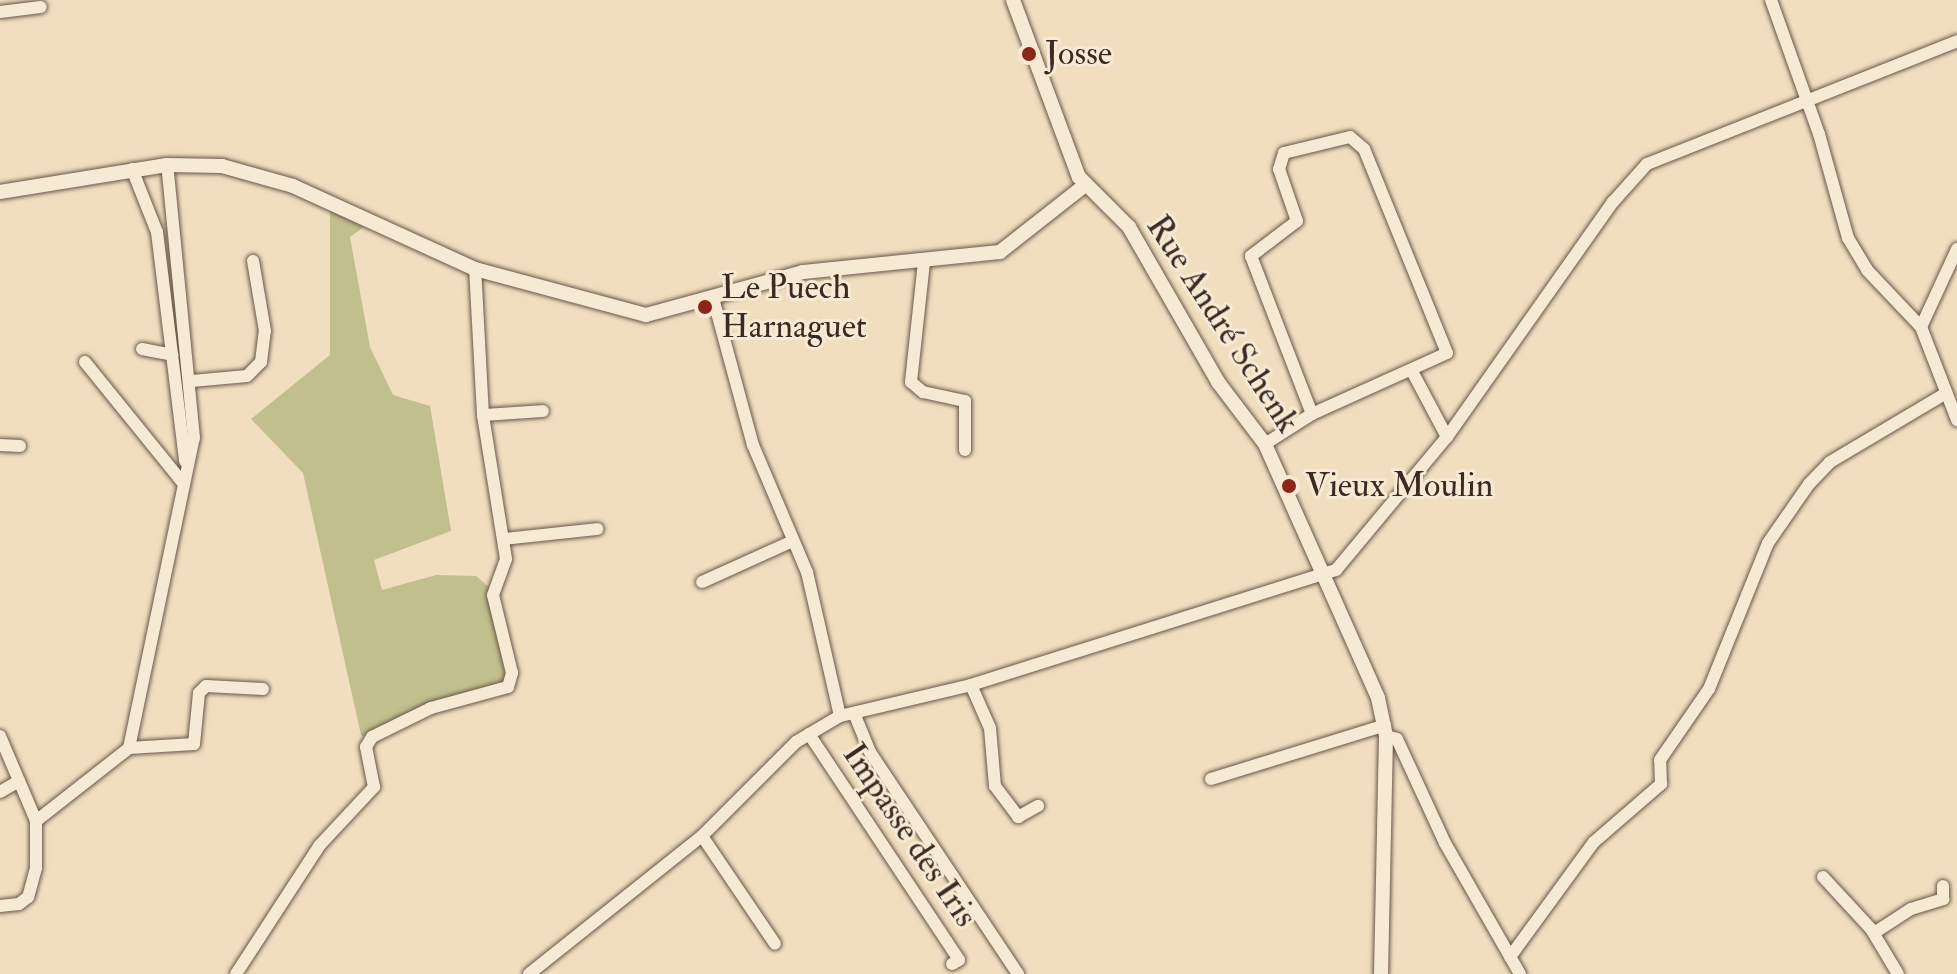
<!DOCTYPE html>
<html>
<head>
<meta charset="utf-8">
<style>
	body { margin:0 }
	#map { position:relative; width:1957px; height:974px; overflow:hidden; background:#f1debf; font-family:"IM FELL Double Pica",serif }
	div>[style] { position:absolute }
	.green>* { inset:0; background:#c1bf8d }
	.roads { filter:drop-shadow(0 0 2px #685649) drop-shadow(0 0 2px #685649) }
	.minor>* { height:12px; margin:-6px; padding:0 6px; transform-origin:6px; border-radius:6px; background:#f6ead5 }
	.tertiary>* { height:14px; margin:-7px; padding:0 7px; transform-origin:7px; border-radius:7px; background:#f6ead5 }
	.dots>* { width:22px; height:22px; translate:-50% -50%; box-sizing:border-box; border:4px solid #f6ead5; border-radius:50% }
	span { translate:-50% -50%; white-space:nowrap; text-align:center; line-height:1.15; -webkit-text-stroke:6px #f6ead5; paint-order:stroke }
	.poi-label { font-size:34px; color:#3b2922 }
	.left { translate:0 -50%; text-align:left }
	.street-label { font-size:34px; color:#3b2922 }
</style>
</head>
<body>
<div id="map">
	<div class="green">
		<i style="clip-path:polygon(330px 211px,364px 227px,350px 237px,370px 347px,393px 395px,430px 406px,451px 531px,374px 560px,382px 590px,436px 575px,476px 576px,489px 587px,508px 669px,503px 683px,394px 719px,371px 741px,361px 735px,303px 473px,251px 419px,330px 355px)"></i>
	</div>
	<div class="roads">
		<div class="minor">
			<i style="left:1771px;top:0;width:142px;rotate:70.3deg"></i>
			<i style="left:1819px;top:134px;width:108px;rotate:74.4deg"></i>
			<i style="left:1848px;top:238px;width:37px;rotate:59deg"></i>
			<i style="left:1867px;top:270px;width:79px;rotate:46.5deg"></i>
			<i style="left:1921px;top:327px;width:100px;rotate:68.8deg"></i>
			<i style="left:0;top:12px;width:41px;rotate:-7deg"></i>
			<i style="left:132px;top:169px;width:68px;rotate:68.4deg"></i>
			<i style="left:157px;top:232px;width:231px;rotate:83deg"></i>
			<i style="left:924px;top:262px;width:121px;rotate:96.2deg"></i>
			<i style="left:911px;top:382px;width:16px;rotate:40deg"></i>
			<i style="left:923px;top:392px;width:43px;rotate:12.1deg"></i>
			<i style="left:965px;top:401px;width:49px;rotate:90deg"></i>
			<i style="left:713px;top:298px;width:152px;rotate:74.8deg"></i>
			<i style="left:753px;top:445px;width:138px;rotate:67deg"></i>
			<i style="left:807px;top:572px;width:148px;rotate:77.1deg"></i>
			<i style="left:1921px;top:327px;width:86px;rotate:-65.2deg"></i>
			<i style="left:142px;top:349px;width:31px;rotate:11deg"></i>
			<i style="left:85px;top:362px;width:156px;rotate:51deg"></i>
			<i style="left:1413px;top:373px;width:72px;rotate:62deg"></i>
			<i style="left:192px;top:381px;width:55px;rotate:-5.2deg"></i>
			<i style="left:247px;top:376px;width:20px;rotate:-45deg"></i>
			<i style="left:261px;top:362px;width:31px;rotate:-83deg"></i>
			<i style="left:265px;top:331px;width:71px;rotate:-99.7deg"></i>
			<i style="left:483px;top:415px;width:60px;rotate:-3.8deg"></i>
			<i style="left:1265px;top:444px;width:56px;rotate:-32.6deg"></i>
			<i style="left:1312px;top:414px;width:148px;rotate:-24.3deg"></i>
			<i style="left:1447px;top:353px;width:220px;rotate:-112.1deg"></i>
			<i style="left:1364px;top:149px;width:18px;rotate:-139deg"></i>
			<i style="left:1350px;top:137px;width:68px;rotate:166.4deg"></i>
			<i style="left:1284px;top:153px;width:17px;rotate:107deg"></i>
			<i style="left:1279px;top:169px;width:55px;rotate:70.9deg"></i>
			<i style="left:1297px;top:221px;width:58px;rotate:142.7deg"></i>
			<i style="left:1251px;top:256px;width:169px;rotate:68.9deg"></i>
			<i style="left:0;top:445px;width:20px;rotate:3deg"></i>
			<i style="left:504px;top:539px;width:94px;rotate:-6.1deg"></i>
			<i style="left:702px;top:582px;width:100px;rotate:-24.3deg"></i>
			<i style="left:971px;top:685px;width:47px;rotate:66.2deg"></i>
			<i style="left:990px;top:728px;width:58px;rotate:85.1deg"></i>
			<i style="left:995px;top:786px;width:39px;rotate:53deg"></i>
			<i style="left:1018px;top:817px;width:23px;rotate:-29deg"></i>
			<i style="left:854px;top:713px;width:42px;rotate:67.7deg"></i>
			<i style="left:870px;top:752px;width:267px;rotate:56.3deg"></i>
			<i style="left:809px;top:734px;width:271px;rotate:56.4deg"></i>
			<i style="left:959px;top:960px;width:8px;rotate:150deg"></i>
			<i style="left:0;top:736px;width:92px;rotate:67deg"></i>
			<i style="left:36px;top:821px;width:47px;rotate:90deg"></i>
			<i style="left:36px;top:868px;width:30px;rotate:105deg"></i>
			<i style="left:28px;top:897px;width:11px;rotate:142deg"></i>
			<i style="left:19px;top:904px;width:19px;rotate:174deg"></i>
			<i style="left:1386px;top:736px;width:11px;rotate:15deg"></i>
			<i style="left:1397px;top:739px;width:115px;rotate:65.2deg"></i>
			<i style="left:1445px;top:843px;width:151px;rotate:60.2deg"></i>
			<i style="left:129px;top:748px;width:65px;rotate:-3.5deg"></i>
			<i style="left:194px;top:744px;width:51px;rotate:-84.4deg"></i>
			<i style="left:199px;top:693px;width:10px;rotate:-45deg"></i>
			<i style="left:206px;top:686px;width:57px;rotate:3deg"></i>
			<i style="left:1211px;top:779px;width:182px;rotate:-17.2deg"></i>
			<i style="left:0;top:792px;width:22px;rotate:-30deg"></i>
			<i style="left:36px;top:821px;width:118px;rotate:-38.1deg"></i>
			<i style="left:129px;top:748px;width:317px;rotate:-78.2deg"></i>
			<i style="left:194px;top:438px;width:274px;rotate:-95.6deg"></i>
			<i style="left:702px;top:836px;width:130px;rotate:55.9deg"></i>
			<i style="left:1823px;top:877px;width:71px;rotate:47.3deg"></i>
			<i style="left:1871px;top:929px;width:52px;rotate:59deg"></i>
			<i style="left:1874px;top:933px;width:44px;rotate:-33deg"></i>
			<i style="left:1911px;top:909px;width:34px;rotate:-17deg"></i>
			<i style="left:1943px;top:899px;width:13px;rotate:-90deg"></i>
			<i style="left:1510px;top:957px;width:142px;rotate:-53.9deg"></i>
			<i style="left:1594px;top:842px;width:89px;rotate:-40.9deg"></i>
			<i style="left:1661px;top:784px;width:24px;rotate:-92deg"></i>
			<i style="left:1660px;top:760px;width:86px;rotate:-55.4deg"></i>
			<i style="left:1709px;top:689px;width:157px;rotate:-68deg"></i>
			<i style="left:1768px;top:543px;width:72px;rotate:-55.2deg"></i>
			<i style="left:1809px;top:484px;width:30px;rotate:-46deg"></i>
			<i style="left:1830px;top:462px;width:131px;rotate:-30.7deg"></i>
			<i style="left:236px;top:974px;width:153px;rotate:-57deg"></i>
			<i style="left:319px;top:846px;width:81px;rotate:-47deg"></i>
			<i style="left:374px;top:787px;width:41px;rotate:-101.3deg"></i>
			<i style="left:366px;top:747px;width:12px;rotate:-59deg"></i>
			<i style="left:372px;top:737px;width:66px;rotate:-26.2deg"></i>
			<i style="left:431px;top:708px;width:80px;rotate:-15.3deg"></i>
			<i style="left:508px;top:687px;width:15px;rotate:-74deg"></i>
			<i style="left:512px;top:673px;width:80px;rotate:-103.7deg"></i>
			<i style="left:493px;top:595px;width:38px;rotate:-70deg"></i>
			<i style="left:506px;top:559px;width:146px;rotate:-99.1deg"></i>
			<i style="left:483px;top:415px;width:146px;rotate:-93.1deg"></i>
			<i style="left:529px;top:974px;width:221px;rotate:-38.6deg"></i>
			<i style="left:702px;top:836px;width:133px;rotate:-45deg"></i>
			<i style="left:796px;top:742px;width:51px;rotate:-30.6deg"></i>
			<i style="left:840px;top:716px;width:135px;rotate:-13.3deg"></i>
			<i style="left:971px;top:685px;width:383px;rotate:-17.5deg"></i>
			<i style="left:1336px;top:570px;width:173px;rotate:-50.2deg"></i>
			<i style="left:1447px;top:437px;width:288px;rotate:-54.8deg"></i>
			<i style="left:1613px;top:202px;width:51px;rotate:-48.2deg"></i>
			<i style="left:1647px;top:164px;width:334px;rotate:-21.6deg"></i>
		</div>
		<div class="tertiary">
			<i style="left:1013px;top:0;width:189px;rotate:69.6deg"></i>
			<i style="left:1079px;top:177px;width:71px;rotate:45deg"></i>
			<i style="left:1129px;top:227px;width:179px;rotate:60.1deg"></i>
			<i style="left:1218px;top:382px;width:78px;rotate:52.8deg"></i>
			<i style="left:1265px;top:444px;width:278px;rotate:66deg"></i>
			<i style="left:1378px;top:698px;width:39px;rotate:78deg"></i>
			<i style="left:1386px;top:736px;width:238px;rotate:91.2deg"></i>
			<i style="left:0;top:192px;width:169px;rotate:-9.2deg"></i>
			<i style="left:167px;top:165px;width:55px;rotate:1deg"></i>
			<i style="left:222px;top:166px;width:74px;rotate:15.7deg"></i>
			<i style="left:293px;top:186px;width:200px;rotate:24.5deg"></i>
			<i style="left:475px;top:269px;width:177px;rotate:15.1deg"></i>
			<i style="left:646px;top:315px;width:163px;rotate:-15.3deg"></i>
			<i style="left:803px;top:272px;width:198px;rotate:-5.8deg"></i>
			<i style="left:1000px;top:252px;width:107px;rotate:-38.2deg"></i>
		</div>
	</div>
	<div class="dots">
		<i style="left:1029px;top:54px;background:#8f2418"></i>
		<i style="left:705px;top:307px;background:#8f2418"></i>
		<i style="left:1289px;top:486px;background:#8f2418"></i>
	</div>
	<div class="poi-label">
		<span class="left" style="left:1045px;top:54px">Josse</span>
		<span class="left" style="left:721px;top:307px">Le Puech<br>Harnaguet</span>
		<span class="left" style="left:1305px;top:486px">Vieux Moulin</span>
	</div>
	<div class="street-label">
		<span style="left:1223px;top:324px;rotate:57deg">Rue André Schenk</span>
		<span style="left:910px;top:835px;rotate:56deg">Impasse des Iris</span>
	</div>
</div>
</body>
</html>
